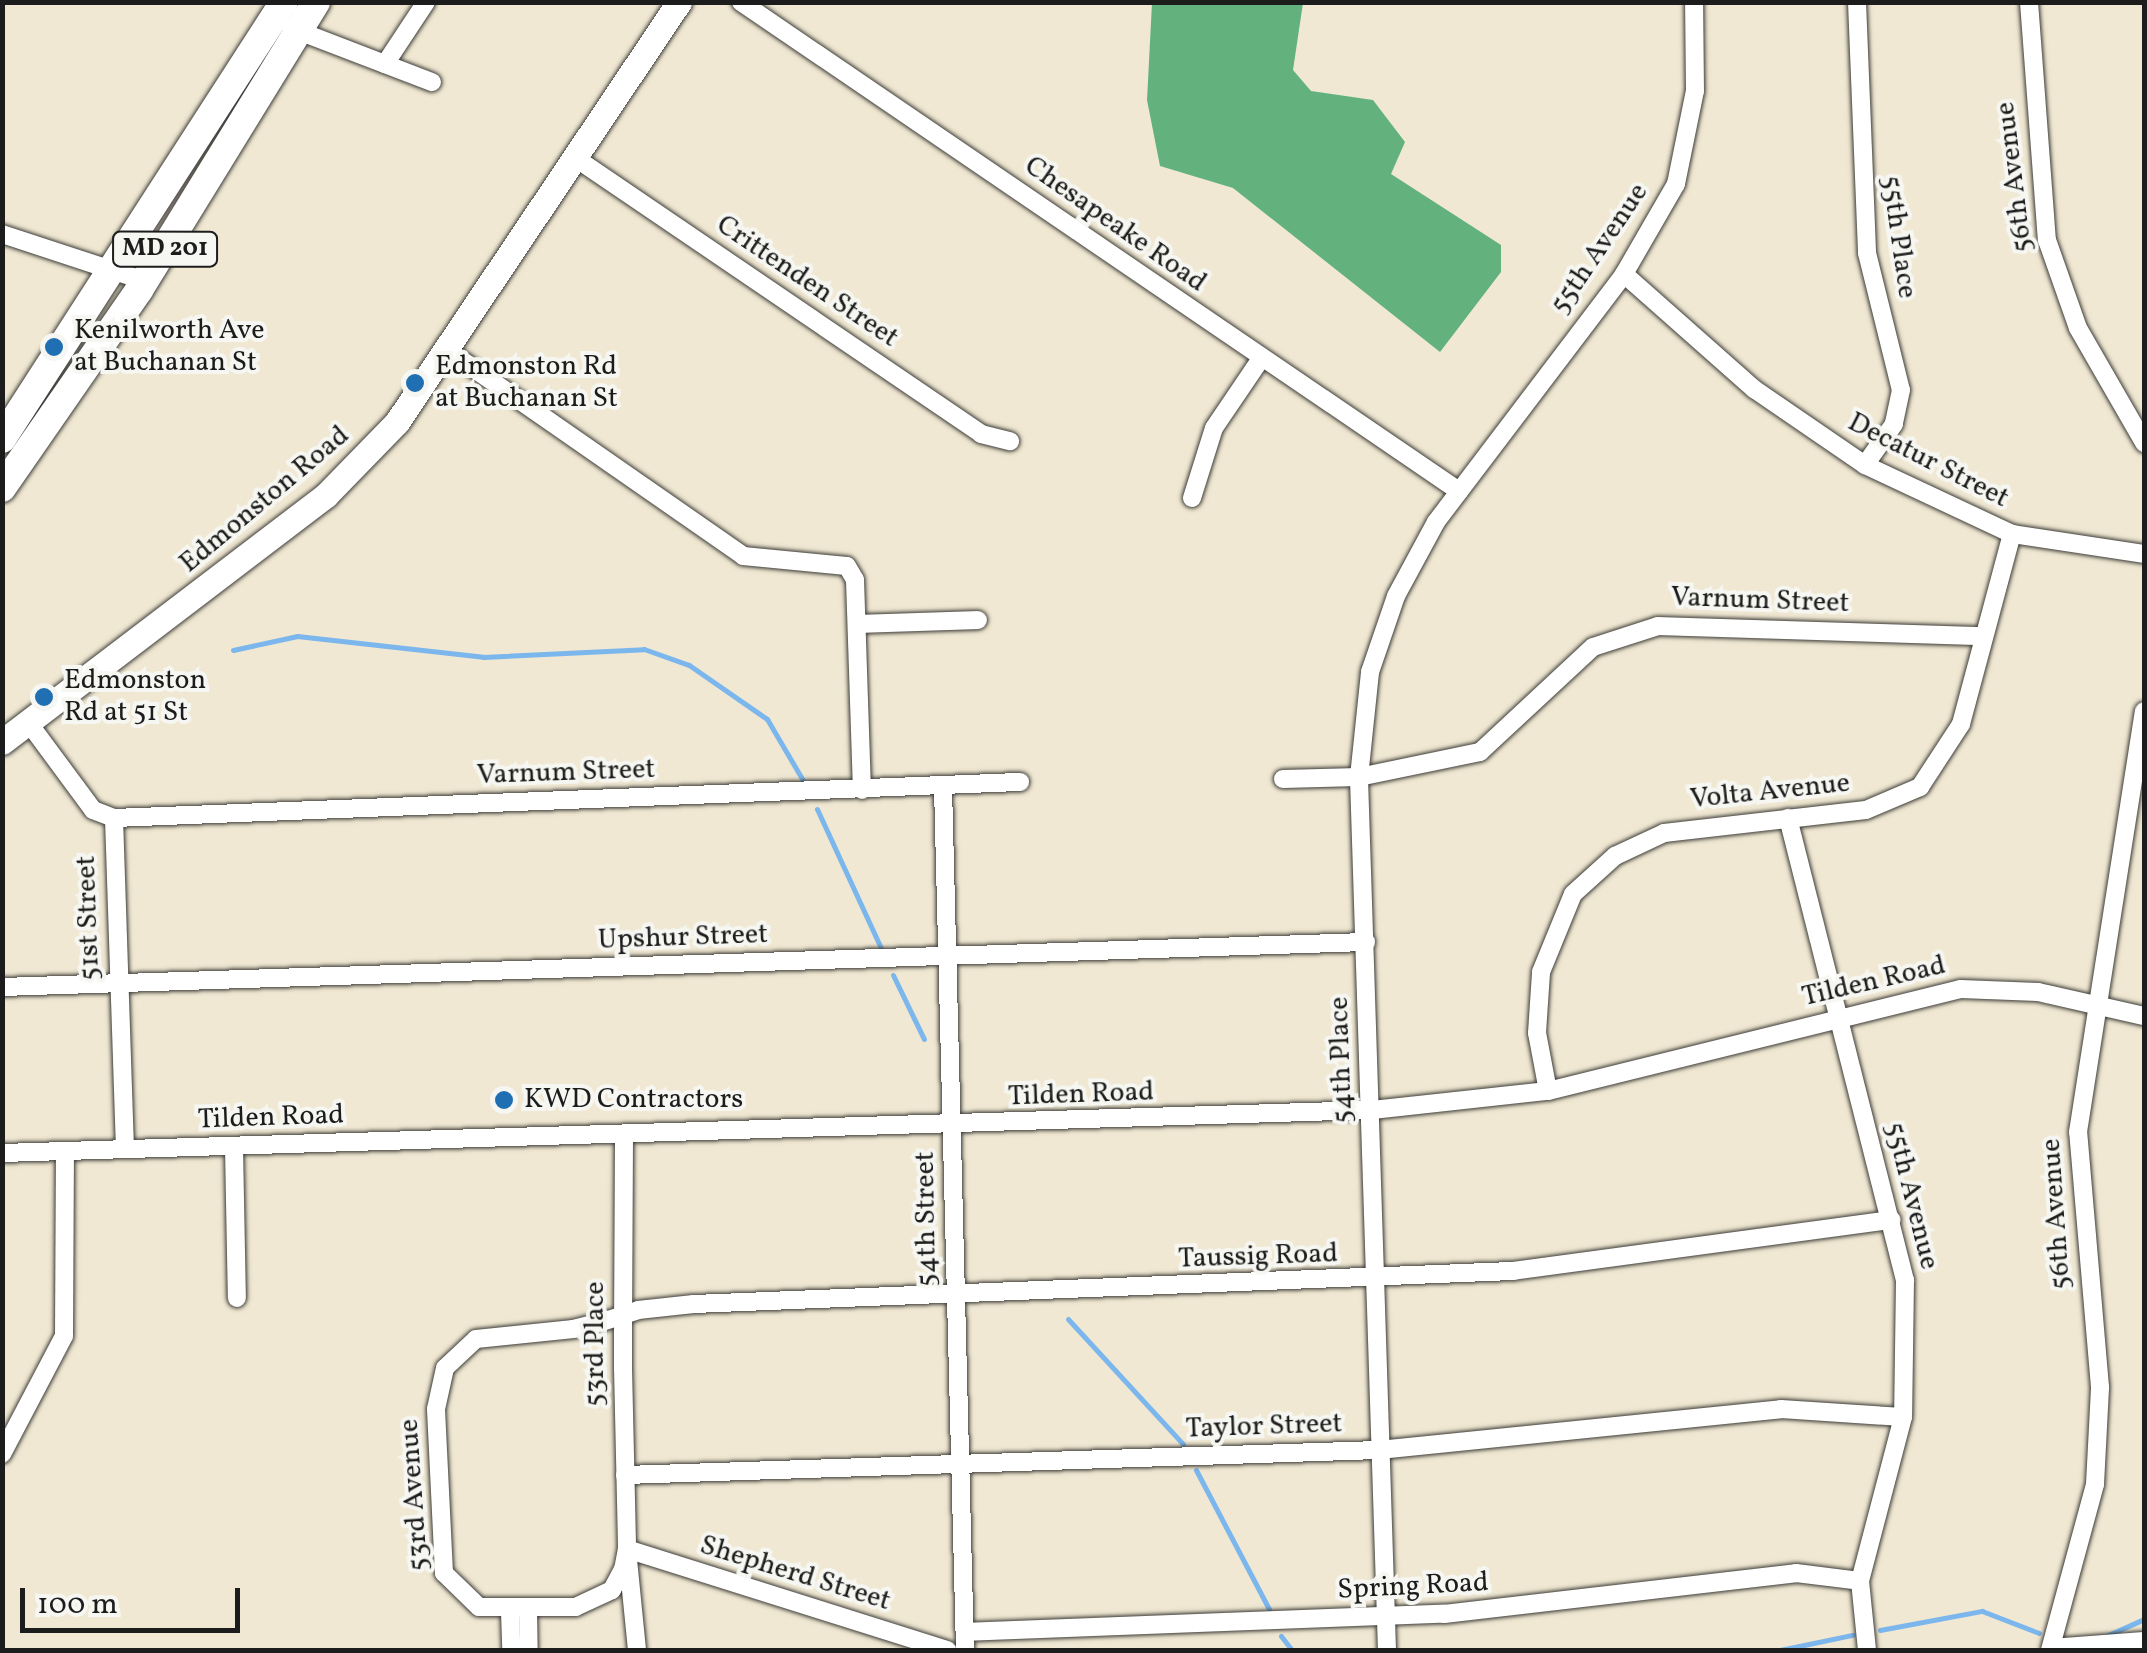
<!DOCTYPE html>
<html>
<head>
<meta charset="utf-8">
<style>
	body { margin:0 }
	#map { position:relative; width:2147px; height:1653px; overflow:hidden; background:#f0e8d2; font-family:Vollkorn,serif }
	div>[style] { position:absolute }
	.forest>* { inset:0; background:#63b27d }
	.stream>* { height:5px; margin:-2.5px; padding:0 2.5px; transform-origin:2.5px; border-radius:2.5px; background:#7bb6ed }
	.roads { filter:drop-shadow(0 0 2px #3c3b37) drop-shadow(0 0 2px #3c3b37) }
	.street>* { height:18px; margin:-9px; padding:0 9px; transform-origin:9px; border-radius:9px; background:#fff }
	.secondary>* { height:25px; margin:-12.5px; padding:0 12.5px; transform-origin:12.5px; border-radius:12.5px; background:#fff }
	.primary>* { height:28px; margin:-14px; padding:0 14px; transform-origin:14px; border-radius:14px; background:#fff }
	.dots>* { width:28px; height:28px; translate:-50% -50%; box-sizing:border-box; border:5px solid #f6f6f2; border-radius:50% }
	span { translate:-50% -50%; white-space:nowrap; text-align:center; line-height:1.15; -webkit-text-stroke:8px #f6f6f2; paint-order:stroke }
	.shield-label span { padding:2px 8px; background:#f6f6f2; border:2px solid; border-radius:8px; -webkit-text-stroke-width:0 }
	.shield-label { font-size:25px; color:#1c1c1c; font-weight:700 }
	.street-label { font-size:28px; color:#1c1c1c }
	.poi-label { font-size:28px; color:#1c1c1c }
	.left { translate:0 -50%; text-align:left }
	.frame { position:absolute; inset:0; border:5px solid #1c1c1c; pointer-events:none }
	.scale { position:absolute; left:20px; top:1588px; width:220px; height:45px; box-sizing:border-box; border:5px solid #1c1c1c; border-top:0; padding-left:12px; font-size:30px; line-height:35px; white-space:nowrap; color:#1c1c1c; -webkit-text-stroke:8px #f6f6f2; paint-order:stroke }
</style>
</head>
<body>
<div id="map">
	<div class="forest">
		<i style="clip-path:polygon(1152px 3px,1303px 3px,1293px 70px,1311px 91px,1373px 100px,1405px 142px,1391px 174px,1501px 245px,1501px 272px,1440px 352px,1233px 188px,1160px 166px,1147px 100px)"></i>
	</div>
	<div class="stream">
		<i style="left:233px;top:650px;width:66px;rotate:-12.3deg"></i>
		<i style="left:297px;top:636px;width:187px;rotate:6.4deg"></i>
		<i style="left:483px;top:657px;width:161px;rotate:-2.8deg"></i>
		<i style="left:644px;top:649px;width:48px;rotate:19.6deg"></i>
		<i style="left:689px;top:665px;width:95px;rotate:34.7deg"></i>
		<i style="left:767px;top:719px;width:73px;rotate:59.6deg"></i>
		<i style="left:817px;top:809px;width:153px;rotate:65.3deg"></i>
		<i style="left:893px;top:975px;width:71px;rotate:64.2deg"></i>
		<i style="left:1068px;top:1319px;width:170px;rotate:47.4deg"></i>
		<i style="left:1196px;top:1470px;width:157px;rotate:62.3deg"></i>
		<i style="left:1880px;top:1630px;width:104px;rotate:-10.6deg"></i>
		<i style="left:1982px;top:1611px;width:61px;rotate:21.1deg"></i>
		<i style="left:1281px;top:1636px;width:18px;rotate:52deg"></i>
		<i style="left:2106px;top:1636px;width:42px;rotate:-24.1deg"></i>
		<i style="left:1780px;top:1650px;width:74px;rotate:-11.8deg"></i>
	</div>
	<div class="roads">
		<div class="street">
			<i style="left:741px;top:2px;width:869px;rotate:34.26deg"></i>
			<i style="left:1857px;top:2px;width:251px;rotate:87.7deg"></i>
			<i style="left:1867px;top:253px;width:141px;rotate:76.1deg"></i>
			<i style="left:1901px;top:390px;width:35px;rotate:102deg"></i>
			<i style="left:1894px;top:424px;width:50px;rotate:125.3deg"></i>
			<i style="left:2029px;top:2px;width:239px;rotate:85.7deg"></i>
			<i style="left:2047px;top:240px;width:93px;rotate:70.6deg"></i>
			<i style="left:2078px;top:328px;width:133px;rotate:60.1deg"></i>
			<i style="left:291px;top:28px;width:151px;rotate:21deg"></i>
			<i style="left:385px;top:64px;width:74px;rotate:-56.5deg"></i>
			<i style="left:577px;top:159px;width:489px;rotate:34.2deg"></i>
			<i style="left:981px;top:434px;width:30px;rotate:14deg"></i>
			<i style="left:2px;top:234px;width:151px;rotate:18.2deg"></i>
			<i style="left:1624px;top:274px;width:174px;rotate:41.5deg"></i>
			<i style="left:1754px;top:389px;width:135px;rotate:34.4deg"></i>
			<i style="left:1865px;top:465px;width:162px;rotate:25.1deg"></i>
			<i style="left:2012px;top:534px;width:134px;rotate:8.6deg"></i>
			<i style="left:450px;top:352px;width:357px;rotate:34.8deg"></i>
			<i style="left:743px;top:556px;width:104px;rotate:5.5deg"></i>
			<i style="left:847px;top:566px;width:16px;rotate:60deg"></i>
			<i style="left:855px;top:580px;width:210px;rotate:88.1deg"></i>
			<i style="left:1192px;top:498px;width:73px;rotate:-72.6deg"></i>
			<i style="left:1214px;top:428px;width:82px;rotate:-55.9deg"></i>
			<i style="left:858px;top:624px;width:120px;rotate:-1.9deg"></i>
			<i style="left:28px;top:722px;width:109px;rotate:53.5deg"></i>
			<i style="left:93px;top:810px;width:22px;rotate:21deg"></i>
			<i style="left:114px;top:818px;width:907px;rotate:-2.28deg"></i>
			<i style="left:1283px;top:779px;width:76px;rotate:-1.5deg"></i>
			<i style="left:1359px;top:777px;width:124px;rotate:-11.7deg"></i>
			<i style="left:1480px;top:752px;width:154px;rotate:-42.9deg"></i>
			<i style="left:1593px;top:647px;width:68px;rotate:-17.9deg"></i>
			<i style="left:1658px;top:626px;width:325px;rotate:1.8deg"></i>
			<i style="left:943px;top:787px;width:863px;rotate:88.54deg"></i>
			<i style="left:114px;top:818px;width:331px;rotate:88.1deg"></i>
			<i style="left:1788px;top:818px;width:477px;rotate:75.8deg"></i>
			<i style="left:1905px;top:1280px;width:137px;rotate:90.8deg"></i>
			<i style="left:1903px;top:1417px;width:170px;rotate:104.7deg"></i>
			<i style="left:1860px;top:1581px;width:69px;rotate:84.2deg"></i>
			<i style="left:2px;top:987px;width:1365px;rotate:-1.89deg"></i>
			<i style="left:1548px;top:1091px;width:59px;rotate:-100.7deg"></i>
			<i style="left:1537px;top:1033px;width:61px;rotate:-86.2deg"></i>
			<i style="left:1541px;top:972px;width:84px;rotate:-67.7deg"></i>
			<i style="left:1573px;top:894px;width:57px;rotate:-42.1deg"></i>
			<i style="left:1615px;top:856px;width:54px;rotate:-25.1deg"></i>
			<i style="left:1664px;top:833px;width:203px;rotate:-6.5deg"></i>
			<i style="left:1866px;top:810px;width:59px;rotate:-23.1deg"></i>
			<i style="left:1920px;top:787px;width:75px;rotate:-56.9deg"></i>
			<i style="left:1961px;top:724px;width:197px;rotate:-75deg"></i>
			<i style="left:624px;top:1139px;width:176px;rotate:90.3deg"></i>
			<i style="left:623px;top:1315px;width:53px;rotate:90deg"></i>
			<i style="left:623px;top:1368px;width:181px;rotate:88.7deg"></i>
			<i style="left:627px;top:1549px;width:20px;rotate:101deg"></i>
			<i style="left:623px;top:1569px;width:24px;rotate:118deg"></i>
			<i style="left:612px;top:1590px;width:40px;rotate:155deg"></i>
			<i style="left:576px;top:1607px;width:97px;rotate:180deg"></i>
			<i style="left:479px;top:1607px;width:49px;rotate:-135.8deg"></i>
			<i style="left:444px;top:1573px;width:164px;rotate:-92.8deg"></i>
			<i style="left:436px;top:1409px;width:42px;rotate:-77.6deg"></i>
			<i style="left:445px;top:1368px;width:42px;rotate:-43.1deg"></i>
			<i style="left:476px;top:1339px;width:98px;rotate:-5.9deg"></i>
			<i style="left:573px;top:1329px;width:30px;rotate:-14deg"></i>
			<i style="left:602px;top:1322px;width:38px;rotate:-18deg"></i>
			<i style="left:638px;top:1310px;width:56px;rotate:-6.1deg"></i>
			<i style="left:694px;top:1304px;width:820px;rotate:-2.31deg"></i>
			<i style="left:1513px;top:1271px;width:382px;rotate:-7.7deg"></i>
			<i style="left:234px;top:1148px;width:150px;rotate:88.9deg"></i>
			<i style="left:2px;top:1153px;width:1371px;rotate:-1.8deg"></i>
			<i style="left:1372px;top:1110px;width:177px;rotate:-6.2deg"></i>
			<i style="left:1548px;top:1091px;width:425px;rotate:-13.9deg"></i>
			<i style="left:1961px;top:989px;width:77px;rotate:2.2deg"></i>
			<i style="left:2038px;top:992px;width:109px;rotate:12.8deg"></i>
			<i style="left:2px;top:1454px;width:133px;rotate:-62.3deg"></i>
			<i style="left:64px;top:1336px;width:184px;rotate:-89.7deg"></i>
			<i style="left:625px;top:1475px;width:754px;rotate:-1.9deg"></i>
			<i style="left:1379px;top:1450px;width:404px;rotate:-5.8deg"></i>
			<i style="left:1781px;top:1409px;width:122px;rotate:3.8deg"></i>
			<i style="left:528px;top:1611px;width:39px;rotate:89deg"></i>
			<i style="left:510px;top:1612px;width:38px;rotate:88deg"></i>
			<i style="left:965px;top:1632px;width:479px;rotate:-2.2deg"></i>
			<i style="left:1444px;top:1614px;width:354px;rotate:-6.6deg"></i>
			<i style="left:1796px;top:1573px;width:64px;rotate:7.1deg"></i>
			<i style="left:2051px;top:1648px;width:93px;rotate:-4.3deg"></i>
			<i style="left:637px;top:1650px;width:101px;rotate:-95.7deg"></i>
			<i style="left:627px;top:1549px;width:336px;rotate:17.5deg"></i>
			<i style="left:1387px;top:1650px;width:873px;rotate:-91.84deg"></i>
			<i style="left:1359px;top:777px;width:106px;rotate:-84deg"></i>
			<i style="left:1370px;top:672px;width:80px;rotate:-71.1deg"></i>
			<i style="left:1396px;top:596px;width:84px;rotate:-61.6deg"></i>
			<i style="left:1436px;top:522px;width:311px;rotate:-52.8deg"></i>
			<i style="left:1624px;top:274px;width:104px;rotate:-60deg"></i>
			<i style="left:1676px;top:184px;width:95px;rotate:-78.5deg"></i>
			<i style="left:1695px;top:91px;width:89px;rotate:-90.6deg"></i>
			<i style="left:2050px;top:1650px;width:172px;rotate:-74.8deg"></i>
			<i style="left:2095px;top:1484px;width:97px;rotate:-87deg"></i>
			<i style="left:2100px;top:1387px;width:256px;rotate:-94.9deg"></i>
			<i style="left:2078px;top:1132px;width:426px;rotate:-81.1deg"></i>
		</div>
		<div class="secondary">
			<i style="left:2px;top:742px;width:407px;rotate:-37.3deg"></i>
			<i style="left:326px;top:495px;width:102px;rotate:-45.8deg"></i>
			<i style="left:397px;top:422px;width:506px;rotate:-56.12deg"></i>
		</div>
		<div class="primary">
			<i style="left:2px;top:439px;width:520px;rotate:-57.17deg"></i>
			<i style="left:2px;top:488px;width:241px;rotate:-55.3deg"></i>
			<i style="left:139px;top:290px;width:338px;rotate:-58.4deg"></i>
		</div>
	</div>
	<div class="dots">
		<i style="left:54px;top:347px;background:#1f6fb2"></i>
		<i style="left:415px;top:383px;background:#1f6fb2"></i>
		<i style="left:44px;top:697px;background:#1f6fb2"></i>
		<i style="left:504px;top:1100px;background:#1f6fb2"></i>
	</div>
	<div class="shield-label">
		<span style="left:165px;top:249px">MD 201</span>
	</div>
	<div class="street-label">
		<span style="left:2015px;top:177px;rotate:-97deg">56th Avenue</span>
		<span style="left:1115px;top:225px;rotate:35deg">Chesapeake Road</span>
		<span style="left:1898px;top:237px;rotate:82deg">55th Place</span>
		<span style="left:1600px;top:249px;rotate:-56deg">55th Avenue</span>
		<span style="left:807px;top:282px;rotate:34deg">Crittenden Street</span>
		<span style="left:1928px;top:461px;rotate:27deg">Decatur Street</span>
		<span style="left:265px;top:500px;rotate:-40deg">Edmonston Road</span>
		<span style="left:1760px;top:601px;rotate:2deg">Varnum Street</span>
		<span style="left:566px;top:773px;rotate:-2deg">Varnum Street</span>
		<span style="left:1770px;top:792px;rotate:-6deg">Volta Avenue</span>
		<span style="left:89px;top:918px;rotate:-92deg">51st Street</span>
		<span style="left:683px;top:938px;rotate:-2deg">Upshur Street</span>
		<span style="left:1874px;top:982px;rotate:-13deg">Tilden Road</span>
		<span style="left:1342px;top:1060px;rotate:-92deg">54th Place</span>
		<span style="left:1081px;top:1095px;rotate:-2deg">Tilden Road</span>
		<span style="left:271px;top:1118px;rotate:-2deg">Tilden Road</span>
		<span style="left:1911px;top:1196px;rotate:76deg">55th Avenue</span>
		<span style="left:2057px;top:1214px;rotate:-94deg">56th Avenue</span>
		<span style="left:927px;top:1219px;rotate:-91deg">54th Street</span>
		<span style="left:1258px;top:1257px;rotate:-2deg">Taussig Road</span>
		<span style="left:596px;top:1344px;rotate:-90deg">53rd Place</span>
		<span style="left:1264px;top:1427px;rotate:-2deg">Taylor Street</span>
		<span style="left:415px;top:1495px;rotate:-94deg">53rd Avenue</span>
		<span style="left:795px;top:1574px;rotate:17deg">Shepherd Street</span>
		<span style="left:1413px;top:1587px;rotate:-3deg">Spring Road</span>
	</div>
	<div class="poi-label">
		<span class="left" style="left:74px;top:347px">Kenilworth Ave<br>at Buchanan St</span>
		<span class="left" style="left:435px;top:383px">Edmonston Rd<br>at Buchanan St</span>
		<span class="left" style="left:64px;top:697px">Edmonston<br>Rd at 51 St</span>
		<span class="left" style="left:524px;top:1100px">KWD Contractors</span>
	</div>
	<div class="frame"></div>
	<div class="scale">100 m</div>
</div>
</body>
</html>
